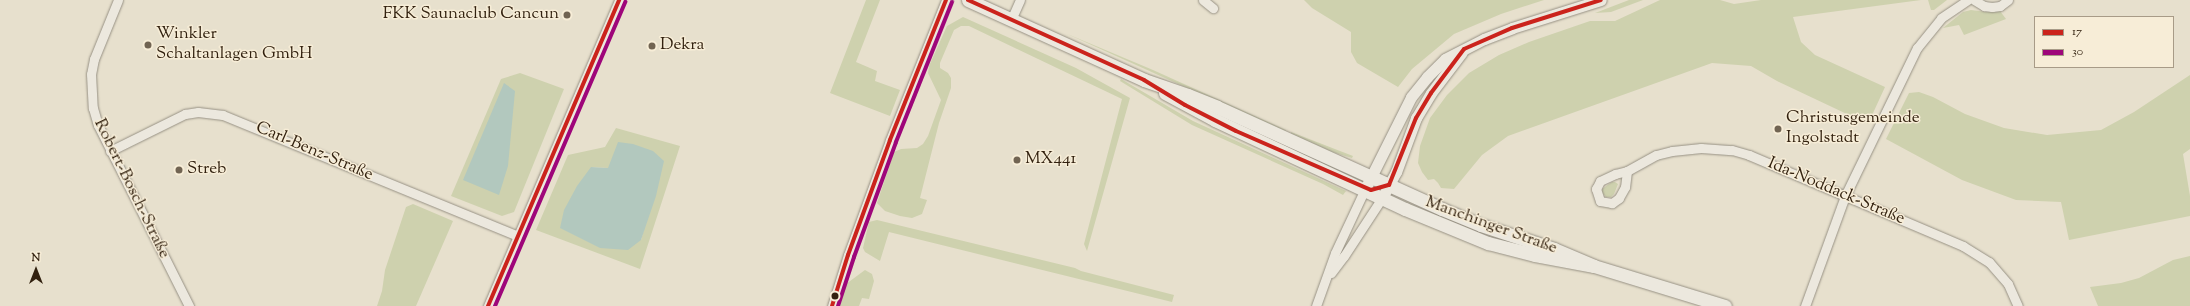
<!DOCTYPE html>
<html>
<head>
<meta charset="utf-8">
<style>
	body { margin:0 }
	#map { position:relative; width:2190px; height:306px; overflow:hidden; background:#e7e0cd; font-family:"Sorts Mill Goudy",serif }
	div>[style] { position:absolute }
	.green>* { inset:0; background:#ced1ae }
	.water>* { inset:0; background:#b2c8be }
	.roads { filter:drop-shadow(0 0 1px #979184) drop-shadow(0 0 1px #979184) }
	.minor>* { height:9px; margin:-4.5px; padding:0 4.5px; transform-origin:4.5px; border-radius:4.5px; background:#ece8de }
	.tertiary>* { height:11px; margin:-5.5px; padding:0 5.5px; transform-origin:5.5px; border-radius:5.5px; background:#ece8de }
	.secondary>* { height:13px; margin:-6.5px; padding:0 6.5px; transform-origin:6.5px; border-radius:6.5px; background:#ece8de }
	.bus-1>* { height:4px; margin:-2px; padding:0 2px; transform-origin:2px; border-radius:2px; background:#cb231c }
	.bus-2>* { height:4px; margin:-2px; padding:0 2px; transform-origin:2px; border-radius:2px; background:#9e067a }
	.dots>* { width:11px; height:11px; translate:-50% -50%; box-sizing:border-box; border:2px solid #f7edd7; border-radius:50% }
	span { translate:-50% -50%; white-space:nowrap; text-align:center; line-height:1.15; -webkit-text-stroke:3px #f7edd7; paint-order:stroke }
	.poi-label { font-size:17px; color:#32210f }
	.right { translate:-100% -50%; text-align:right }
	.left { translate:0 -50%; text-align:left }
	.street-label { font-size:17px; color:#32210f }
	.legend { position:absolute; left:2034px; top:16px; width:140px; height:52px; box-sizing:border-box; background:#f7edd7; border:1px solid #a89b87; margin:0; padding:5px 7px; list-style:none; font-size:12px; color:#32210f }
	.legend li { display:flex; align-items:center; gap:8px; height:20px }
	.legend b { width:20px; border:1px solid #a89b87 }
	.north { position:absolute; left:16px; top:250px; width:40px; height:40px; -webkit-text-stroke:3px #f7edd7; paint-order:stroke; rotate:0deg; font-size:11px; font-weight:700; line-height:16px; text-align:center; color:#32210f }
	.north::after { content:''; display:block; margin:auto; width:14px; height:18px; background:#32210f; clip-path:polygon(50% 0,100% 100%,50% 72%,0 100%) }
</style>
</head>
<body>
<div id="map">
	<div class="green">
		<i style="clip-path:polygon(866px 0,880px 0,856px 62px,877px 71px,875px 81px,900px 90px,890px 116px,830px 93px)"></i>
		<i style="clip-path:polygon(1304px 0,1544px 0,1501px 14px,1454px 34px,1412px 69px,1398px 87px,1357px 63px,1351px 52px,1351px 32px,1312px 8px)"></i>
		<i style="clip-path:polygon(1629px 0,1643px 0,1611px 12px,1595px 13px)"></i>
		<i style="clip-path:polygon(1660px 0,1720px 0,1734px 4px,1761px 0,1921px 0,1793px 17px,1801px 42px,1815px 55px,1885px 87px,1868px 124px,1777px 81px,1751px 66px,1712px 63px,1508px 136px,1482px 155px,1454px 189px,1441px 188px,1438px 183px,1434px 179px,1428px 180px,1422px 172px,1418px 163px,1420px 146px,1430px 118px,1447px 95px,1469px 73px,1499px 55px,1529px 42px,1590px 21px,1615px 21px)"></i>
		<i style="clip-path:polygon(1928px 0,1947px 0,1934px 10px,1931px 10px)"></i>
		<i style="clip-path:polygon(1971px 10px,1986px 12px,2000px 11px,2006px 19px,1964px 35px,1959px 25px,1943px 28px,1963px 12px)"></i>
		<i style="clip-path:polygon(963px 17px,1076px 68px,1130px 98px,1087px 251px,1084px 244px,1122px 99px,969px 26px,961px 26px,954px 30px,940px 63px,940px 68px,948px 73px,951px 78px,951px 88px,939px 123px,920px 198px,927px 200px,922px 214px,912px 218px,900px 216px,885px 211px,877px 203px,894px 152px,901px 149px,917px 148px,923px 144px,928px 136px,941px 100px,928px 73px,929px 66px,947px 26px)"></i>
		<i style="clip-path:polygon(1065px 33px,1153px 70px,1286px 130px,1285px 132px)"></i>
		<i style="clip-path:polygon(520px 73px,564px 89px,514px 212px,502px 216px,451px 196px,501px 79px)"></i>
		<i style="clip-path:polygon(2190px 75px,2190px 149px,2183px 154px,2190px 196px,2190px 216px,2069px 240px,2061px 202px,2016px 200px,1962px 180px,1886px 139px,1909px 93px,1919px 92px,1933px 97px,1965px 114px,2004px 128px,2047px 135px,2101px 130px,2134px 112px)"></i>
		<i style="clip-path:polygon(1121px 79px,1193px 121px,1346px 191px,1343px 195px,1323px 184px,1192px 125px,1120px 81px)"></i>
		<i style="clip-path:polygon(evenodd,616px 128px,680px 146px,640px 269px,536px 230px,568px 155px,605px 147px,616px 128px,591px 167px,608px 168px,647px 219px,641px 240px,591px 167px)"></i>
		<i style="clip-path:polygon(1291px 132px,1353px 156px,1352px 158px,1332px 152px,1291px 134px)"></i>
		<i style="clip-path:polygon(1612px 182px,1615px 182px,1618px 184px,1614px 194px,1611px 197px,1606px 197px,1602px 193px,1602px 189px)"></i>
		<i style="clip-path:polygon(413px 204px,453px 221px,416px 306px,377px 306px,382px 291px,385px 270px,406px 207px)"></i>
		<i style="clip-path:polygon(877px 220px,1075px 268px,1081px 271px,1174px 295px,1172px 302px,889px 232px,880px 261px,865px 252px,863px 248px,869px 222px)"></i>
		<i style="clip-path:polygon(2190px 256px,2190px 306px,2098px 306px,2090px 287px,2121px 283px,2139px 278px,2173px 260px)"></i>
		<i style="clip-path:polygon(865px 270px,872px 274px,874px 281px,869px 299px,862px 298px,859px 306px,840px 306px,846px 284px)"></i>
	</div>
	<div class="water">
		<i style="clip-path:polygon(504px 83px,515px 91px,508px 166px,499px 195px,463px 180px)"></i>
		<i style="clip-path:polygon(618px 142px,633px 144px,653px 151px,664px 161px,656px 196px,641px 240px,628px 250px,600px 248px,560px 228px,564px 210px,577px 186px,591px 167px,608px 168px)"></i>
	</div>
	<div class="roads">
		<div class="minor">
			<i style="left:118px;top:0;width:64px;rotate:112.1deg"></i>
			<i style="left:94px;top:59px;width:15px;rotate:101deg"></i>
			<i style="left:91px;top:74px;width:34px;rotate:87deg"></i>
			<i style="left:93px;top:108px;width:18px;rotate:74deg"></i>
			<i style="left:98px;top:125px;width:203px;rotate:63.3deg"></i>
			<i style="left:1203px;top:0;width:13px;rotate:39deg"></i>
			<i style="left:1974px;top:0;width:12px;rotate:31deg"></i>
			<i style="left:1984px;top:6px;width:8px;rotate:7deg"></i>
			<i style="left:1992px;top:7px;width:8px;rotate:-7deg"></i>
			<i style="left:2000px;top:6px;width:10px;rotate:-37deg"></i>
			<i style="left:1011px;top:20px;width:22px;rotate:-66deg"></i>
			<i style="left:110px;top:151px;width:84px;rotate:-26.3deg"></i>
			<i style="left:185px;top:114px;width:13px;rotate:-9deg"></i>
			<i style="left:198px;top:112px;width:25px;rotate:7deg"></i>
			<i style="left:223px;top:115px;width:319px;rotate:22.3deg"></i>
			<i style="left:1627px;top:171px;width:16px;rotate:97deg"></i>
			<i style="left:1625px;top:187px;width:13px;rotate:119deg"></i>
			<i style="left:1619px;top:198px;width:9px;rotate:144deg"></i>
			<i style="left:1612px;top:203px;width:12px;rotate:-171deg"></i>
			<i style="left:1600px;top:201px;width:13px;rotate:-108deg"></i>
			<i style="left:1596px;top:189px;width:9px;rotate:-63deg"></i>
			<i style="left:1600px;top:181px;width:17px;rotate:-25deg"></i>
			<i style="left:1615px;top:174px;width:12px;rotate:-14deg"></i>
			<i style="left:1627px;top:171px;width:33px;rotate:-29deg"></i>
			<i style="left:1656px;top:155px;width:16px;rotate:-14deg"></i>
			<i style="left:1672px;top:151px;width:29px;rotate:-6deg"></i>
			<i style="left:1701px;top:148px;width:31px;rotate:4deg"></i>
			<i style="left:1732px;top:150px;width:18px;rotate:16deg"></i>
			<i style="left:1749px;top:155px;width:233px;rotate:23deg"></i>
			<i style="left:1963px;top:246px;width:31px;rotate:32deg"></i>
			<i style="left:1989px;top:262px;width:29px;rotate:49deg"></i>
			<i style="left:2008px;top:284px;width:24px;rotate:66deg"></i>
			<i style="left:1331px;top:273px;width:21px;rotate:-53deg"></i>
			<i style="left:1344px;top:256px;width:69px;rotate:-56.8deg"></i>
			<i style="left:488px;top:306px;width:333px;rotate:-66.8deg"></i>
			<i style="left:832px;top:306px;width:53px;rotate:-72.6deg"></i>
			<i style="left:848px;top:255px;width:122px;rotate:-69.9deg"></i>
			<i style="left:890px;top:140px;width:151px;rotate:-68.2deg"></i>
			<i style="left:1316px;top:306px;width:56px;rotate:-70.3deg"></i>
			<i style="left:1335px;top:253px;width:71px;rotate:-64.9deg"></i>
			<i style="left:1805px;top:306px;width:117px;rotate:-70deg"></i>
			<i style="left:1845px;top:196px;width:165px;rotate:-64.1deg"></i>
			<i style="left:1917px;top:48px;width:38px;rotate:-51deg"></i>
			<i style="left:1941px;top:18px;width:32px;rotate:-34deg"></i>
		</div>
		<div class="tertiary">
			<i style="left:1365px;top:189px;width:103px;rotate:-63.4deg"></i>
			<i style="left:1411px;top:97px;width:26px;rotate:-51deg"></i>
			<i style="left:1427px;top:77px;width:25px;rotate:-45deg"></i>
			<i style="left:1445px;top:59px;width:44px;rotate:-27.1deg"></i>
			<i style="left:1484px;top:39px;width:30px;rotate:-21deg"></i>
			<i style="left:1512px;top:28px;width:93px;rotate:-17.5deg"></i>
			<i style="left:1382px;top:198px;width:30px;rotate:-62deg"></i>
			<i style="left:1396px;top:172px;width:58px;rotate:-69.7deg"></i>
			<i style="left:1416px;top:118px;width:29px;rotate:-59deg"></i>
			<i style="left:1431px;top:93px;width:51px;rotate:-52.9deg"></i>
		</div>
		<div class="secondary">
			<i style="left:968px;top:0;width:193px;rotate:24.4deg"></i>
			<i style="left:1144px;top:80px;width:46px;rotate:18.8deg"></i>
			<i style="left:1188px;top:95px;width:31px;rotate:22deg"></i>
			<i style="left:1217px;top:107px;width:247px;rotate:24.4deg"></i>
			<i style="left:1442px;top:209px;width:42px;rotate:22.3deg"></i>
			<i style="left:1481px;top:225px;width:77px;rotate:18.2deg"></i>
			<i style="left:1554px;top:249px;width:43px;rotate:23deg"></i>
			<i style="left:1165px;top:93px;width:57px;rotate:28.4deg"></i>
			<i style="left:1215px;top:120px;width:210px;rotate:25.1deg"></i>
			<i style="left:1405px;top:209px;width:90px;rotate:22.3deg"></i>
			<i style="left:1488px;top:243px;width:49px;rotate:14.3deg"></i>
			<i style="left:1535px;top:255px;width:60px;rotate:10.6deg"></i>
			<i style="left:1594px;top:266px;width:137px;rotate:17deg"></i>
		</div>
	</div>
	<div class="bus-1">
		<i style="left:968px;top:0;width:193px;rotate:24.4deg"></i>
		<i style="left:1144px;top:80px;width:48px;rotate:31.4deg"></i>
		<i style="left:1185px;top:105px;width:57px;rotate:27deg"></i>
		<i style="left:1236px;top:131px;width:147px;rotate:23.6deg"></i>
		<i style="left:1371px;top:190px;width:19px;rotate:-16deg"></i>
		<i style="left:1389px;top:185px;width:72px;rotate:-68.1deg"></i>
		<i style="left:1416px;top:118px;width:29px;rotate:-59deg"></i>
		<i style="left:1431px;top:93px;width:55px;rotate:-53.1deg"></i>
		<i style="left:1464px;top:49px;width:52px;rotate:-23.6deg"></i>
		<i style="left:1512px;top:28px;width:93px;rotate:-17.5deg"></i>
		<i style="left:488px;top:306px;width:333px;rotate:-66.8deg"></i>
		<i style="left:832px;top:306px;width:53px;rotate:-72.6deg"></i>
		<i style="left:848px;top:255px;width:122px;rotate:-69.9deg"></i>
		<i style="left:890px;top:140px;width:151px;rotate:-68.2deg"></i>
	</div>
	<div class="bus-2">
		<i style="left:495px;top:306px;width:331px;rotate:-66.8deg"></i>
		<i style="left:838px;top:306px;width:52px;rotate:-71.9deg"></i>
		<i style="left:854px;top:257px;width:122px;rotate:-69.9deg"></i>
		<i style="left:896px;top:142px;width:151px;rotate:-68.2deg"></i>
	</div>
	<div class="dots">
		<i style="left:567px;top:15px;background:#716452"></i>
		<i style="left:148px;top:45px;background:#716452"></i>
		<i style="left:652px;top:46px;background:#716452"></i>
		<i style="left:1778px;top:129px;background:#716452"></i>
		<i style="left:1017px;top:160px;background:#716452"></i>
		<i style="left:179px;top:170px;background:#716452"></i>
		<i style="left:835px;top:296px;background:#32210f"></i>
	</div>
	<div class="poi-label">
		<span class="right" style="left:559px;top:15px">FKK Saunaclub Cancun</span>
		<span class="left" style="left:156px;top:45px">Winkler<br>Schaltanlagen GmbH</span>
		<span class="left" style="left:660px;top:46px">Dekra</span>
		<span class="left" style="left:1786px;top:129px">Christusgemeinde<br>Ingolstadt</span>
		<span class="left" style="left:1025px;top:160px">MX441</span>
		<span class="left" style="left:187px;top:170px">Streb</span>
	</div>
	<div class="street-label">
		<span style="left:314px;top:152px;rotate:23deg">Carl-Benz-Straße</span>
		<span style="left:131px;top:189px;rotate:64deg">Robert-Bosch-Straße</span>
		<span style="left:1836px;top:192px;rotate:23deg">Ida-Noddack-Straße</span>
		<span style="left:1491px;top:226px;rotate:20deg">Manchinger Straße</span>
	</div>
	<ul class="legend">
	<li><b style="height:5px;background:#cb231c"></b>17</li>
	<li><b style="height:5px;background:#9e067a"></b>30</li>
	</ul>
	<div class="north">N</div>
</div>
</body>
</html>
